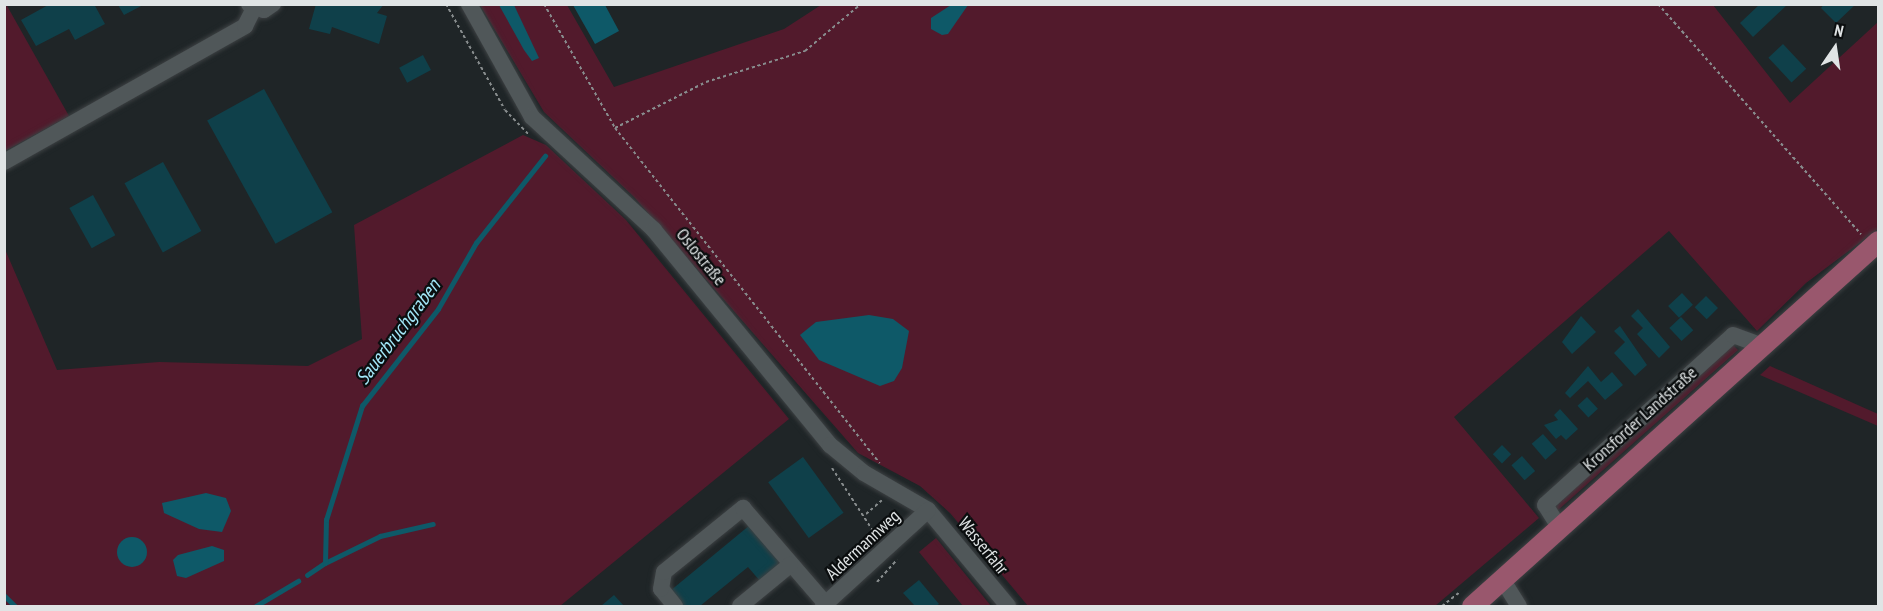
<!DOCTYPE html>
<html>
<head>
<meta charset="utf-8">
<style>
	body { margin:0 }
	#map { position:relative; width:1883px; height:611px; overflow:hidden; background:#1f2527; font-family:"PT Sans Narrow",sans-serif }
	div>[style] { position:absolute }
	.green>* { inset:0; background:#521a2c }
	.water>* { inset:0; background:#0e5968 }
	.round { border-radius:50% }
	.stream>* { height:4.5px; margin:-2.25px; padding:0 2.25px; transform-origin:2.25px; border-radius:2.25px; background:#0e5968 }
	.building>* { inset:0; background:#0f404a; transform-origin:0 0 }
	.path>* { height:2px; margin-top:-1px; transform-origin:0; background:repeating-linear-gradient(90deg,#888d8e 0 3px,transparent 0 6px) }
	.roads { filter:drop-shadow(0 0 2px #3d4143) drop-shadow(0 0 2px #3d4143) }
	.minor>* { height:16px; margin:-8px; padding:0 8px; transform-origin:8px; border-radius:8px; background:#505759 }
	.major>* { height:21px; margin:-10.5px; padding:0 10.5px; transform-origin:10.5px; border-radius:10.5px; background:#99576d }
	span { translate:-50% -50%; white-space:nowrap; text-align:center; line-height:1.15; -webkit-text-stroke:4.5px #0b0e0f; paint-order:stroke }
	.street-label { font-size:18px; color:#e0e4e5 }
	.water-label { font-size:20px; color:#a3e7f8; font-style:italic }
	.frame { position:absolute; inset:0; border:6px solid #e0e4e5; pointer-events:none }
	.north { position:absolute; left:1805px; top:18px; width:60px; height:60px; -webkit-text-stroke:4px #0b0e0f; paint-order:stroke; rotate:13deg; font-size:16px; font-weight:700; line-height:24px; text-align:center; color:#e0e4e5 }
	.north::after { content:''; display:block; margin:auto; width:21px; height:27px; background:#e0e4e5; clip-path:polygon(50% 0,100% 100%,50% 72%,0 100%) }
</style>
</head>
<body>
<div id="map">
	<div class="green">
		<i style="clip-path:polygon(6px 4px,69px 116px,5px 151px,4px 5px)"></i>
		<i style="clip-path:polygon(480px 5px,567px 5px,614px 87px,784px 29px,821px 5px,1713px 5px,1790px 103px,1878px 22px,1878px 229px,1806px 283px,1757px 331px,1669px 231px,1454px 417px,1539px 518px,1435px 606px,1028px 606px,950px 513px,920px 486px,858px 453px,634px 197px,544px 112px)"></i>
		<i style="clip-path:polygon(523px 135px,546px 145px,626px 220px,789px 419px,560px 606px,5px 606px,4px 247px,57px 370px,159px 362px,308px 366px,362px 339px,354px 225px)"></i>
		<i style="clip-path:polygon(1731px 343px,1738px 350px,1557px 511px,1554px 508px)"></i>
		<i style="clip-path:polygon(1770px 366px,1878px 414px,1878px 426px,1760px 375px)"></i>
		<i style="clip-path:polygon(936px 538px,991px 606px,963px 606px,919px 552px)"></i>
	</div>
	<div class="water">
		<i style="clip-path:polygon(499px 5px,514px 5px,539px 58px,532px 61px,524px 50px)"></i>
		<i style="clip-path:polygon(573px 5px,605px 5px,619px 31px,595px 44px)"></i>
		<i style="clip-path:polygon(951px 5px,968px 5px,948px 34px,942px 35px,931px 29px,931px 18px)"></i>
		<i style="clip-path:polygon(869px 315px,893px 319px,909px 331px,902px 368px,894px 381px,880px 386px,819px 360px,800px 335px,816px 322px)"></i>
		<i style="clip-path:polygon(206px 493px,226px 498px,231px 511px,222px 532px,199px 529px,164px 513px,162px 503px)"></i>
		<i class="round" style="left:117px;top:537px;width:30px;height:30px"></i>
		<i style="clip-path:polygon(212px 546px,224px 550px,224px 561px,186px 578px,177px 576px,173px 560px,178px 555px)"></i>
	</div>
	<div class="stream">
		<i style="left:325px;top:563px;width:61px;rotate:-26.1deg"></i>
		<i style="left:380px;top:536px;width:54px;rotate:-12.8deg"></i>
		<i style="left:307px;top:575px;width:22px;rotate:-34deg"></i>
		<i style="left:325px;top:563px;width:43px;rotate:-88.7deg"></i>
		<i style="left:326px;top:520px;width:120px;rotate:-72.5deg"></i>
		<i style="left:362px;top:406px;width:123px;rotate:-51.9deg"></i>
		<i style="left:438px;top:309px;width:76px;rotate:-60.1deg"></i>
		<i style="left:476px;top:243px;width:111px;rotate:-51.6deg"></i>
		<i style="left:4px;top:595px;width:16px;rotate:45deg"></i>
		<i style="left:256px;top:606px;width:49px;rotate:-30.8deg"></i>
	</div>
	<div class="building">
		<i style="clip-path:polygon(50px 4px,94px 4px,105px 24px,75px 40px,69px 29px,36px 46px,21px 20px)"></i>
		<i style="clip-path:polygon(316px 4px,384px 4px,377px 13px,387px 16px,379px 44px,332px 27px,330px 34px,309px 29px)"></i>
		<i style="clip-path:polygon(1760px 4px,1788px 4px,1753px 37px,1740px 23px)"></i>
		<i style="clip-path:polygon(1824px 4px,1856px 4px,1836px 23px,1821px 8px)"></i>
		<i style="clip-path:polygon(118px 5px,143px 5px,124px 15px)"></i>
		<i style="left:1783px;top:44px;width:34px;height:20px;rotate:47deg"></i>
		<i style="left:423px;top:55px;width:17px;height:27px;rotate:62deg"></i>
		<i style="left:264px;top:89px;width:141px;height:65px;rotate:61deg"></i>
		<i style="left:163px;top:162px;width:79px;height:44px;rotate:61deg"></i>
		<i style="left:93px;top:195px;width:46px;height:27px;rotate:61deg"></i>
		<i style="left:1682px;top:293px;width:16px;height:19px;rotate:47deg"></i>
		<i style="left:1706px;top:296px;width:17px;height:16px;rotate:45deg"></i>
		<i style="clip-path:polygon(1638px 309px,1670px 347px,1659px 358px,1637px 334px,1643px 328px,1631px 316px)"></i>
		<i style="clip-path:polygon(1581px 316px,1596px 332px,1572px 354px,1562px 342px)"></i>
		<i style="left:1681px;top:317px;width:18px;height:16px;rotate:47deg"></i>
		<i style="clip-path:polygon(1620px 326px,1647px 365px,1635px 376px,1614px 353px,1625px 342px,1614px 331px)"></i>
		<i style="clip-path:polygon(1588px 366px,1601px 382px,1612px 372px,1623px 385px,1605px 400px,1588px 381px,1570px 398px,1565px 393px)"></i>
		<i style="left:1587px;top:397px;width:16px;height:13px;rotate:47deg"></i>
		<i style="clip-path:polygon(1560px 409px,1578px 429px,1566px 440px,1561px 435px,1556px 439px,1544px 425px,1558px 420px,1554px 415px)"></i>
		<i style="left:1543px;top:434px;width:21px;height:15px;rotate:49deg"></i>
		<i style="left:1502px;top:445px;width:13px;height:13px;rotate:45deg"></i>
		<i style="left:1522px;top:456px;width:20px;height:14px;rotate:49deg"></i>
		<i style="left:803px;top:457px;width:69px;height:43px;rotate:54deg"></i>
		<i style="clip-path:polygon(750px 525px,782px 563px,760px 581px,748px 567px,700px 606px,683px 606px,670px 591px)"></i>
		<i style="clip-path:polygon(919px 580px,939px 604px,936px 606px,915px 606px,903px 593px)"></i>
		<i style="clip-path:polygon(614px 595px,624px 606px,601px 606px)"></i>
	</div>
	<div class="path">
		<i style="left:446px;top:4px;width:121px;rotate:60.9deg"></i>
		<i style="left:505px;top:110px;width:35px;rotate:46deg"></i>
		<i style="left:544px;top:4px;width:143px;rotate:60.2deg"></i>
		<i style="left:615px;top:128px;width:427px;rotate:51.7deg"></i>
		<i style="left:1658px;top:4px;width:307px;rotate:48.6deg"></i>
		<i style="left:615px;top:128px;width:102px;rotate:-26.8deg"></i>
		<i style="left:706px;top:82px;width:104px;rotate:-17.4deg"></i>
		<i style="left:805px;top:51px;width:73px;rotate:-40deg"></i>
		<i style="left:832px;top:468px;width:82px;rotate:56.9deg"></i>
		<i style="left:866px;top:514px;width:21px;rotate:-41deg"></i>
		<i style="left:877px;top:582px;width:30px;rotate:-48deg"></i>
		<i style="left:1442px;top:606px;width:23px;rotate:-38deg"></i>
	</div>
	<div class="roads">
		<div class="minor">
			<i style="left:249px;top:4px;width:16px;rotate:22deg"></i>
			<i style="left:264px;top:10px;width:11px;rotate:-34deg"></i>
			<i style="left:469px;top:4px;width:129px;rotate:60.9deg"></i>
			<i style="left:532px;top:117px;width:166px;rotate:42.8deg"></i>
			<i style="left:654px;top:230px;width:278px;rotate:50.7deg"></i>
			<i style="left:830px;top:445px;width:44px;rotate:39.5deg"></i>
			<i style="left:864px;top:473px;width:74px;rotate:30deg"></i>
			<i style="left:928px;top:510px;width:125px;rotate:50.2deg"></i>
			<i style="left:4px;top:162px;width:277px;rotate:-29.4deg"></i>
			<i style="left:245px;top:26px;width:20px;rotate:-63deg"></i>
			<i style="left:1559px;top:527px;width:26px;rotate:-122deg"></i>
			<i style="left:1545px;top:505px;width:253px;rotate:-42.1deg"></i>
			<i style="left:1733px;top:335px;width:29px;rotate:20deg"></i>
			<i style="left:1502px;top:579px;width:32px;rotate:58deg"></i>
			<i style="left:675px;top:606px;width:22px;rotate:-129deg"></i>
			<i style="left:661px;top:589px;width:17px;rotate:-80deg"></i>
			<i style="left:664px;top:572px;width:102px;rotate:-39deg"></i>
			<i style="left:743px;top:508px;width:127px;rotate:49.2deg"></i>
			<i style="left:740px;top:606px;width:65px;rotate:-39.4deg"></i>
			<i style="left:823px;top:606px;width:142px;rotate:-42.4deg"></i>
		</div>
		<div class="major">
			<i style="left:1472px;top:606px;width:546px;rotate:-41.96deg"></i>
		</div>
	</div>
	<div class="street-label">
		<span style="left:701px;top:257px;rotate:51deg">Oslostraße</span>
		<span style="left:1640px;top:419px;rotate:-42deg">Kronsforder Landstraße</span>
		<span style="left:863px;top:545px;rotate:-43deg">Aldermannweg</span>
		<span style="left:983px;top:546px;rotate:51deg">Wasserfahr</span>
	</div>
	<div class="water-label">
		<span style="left:398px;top:332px;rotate:-53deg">Sauerbruchgraben</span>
	</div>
	<div class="frame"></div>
	<div class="north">N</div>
</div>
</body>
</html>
